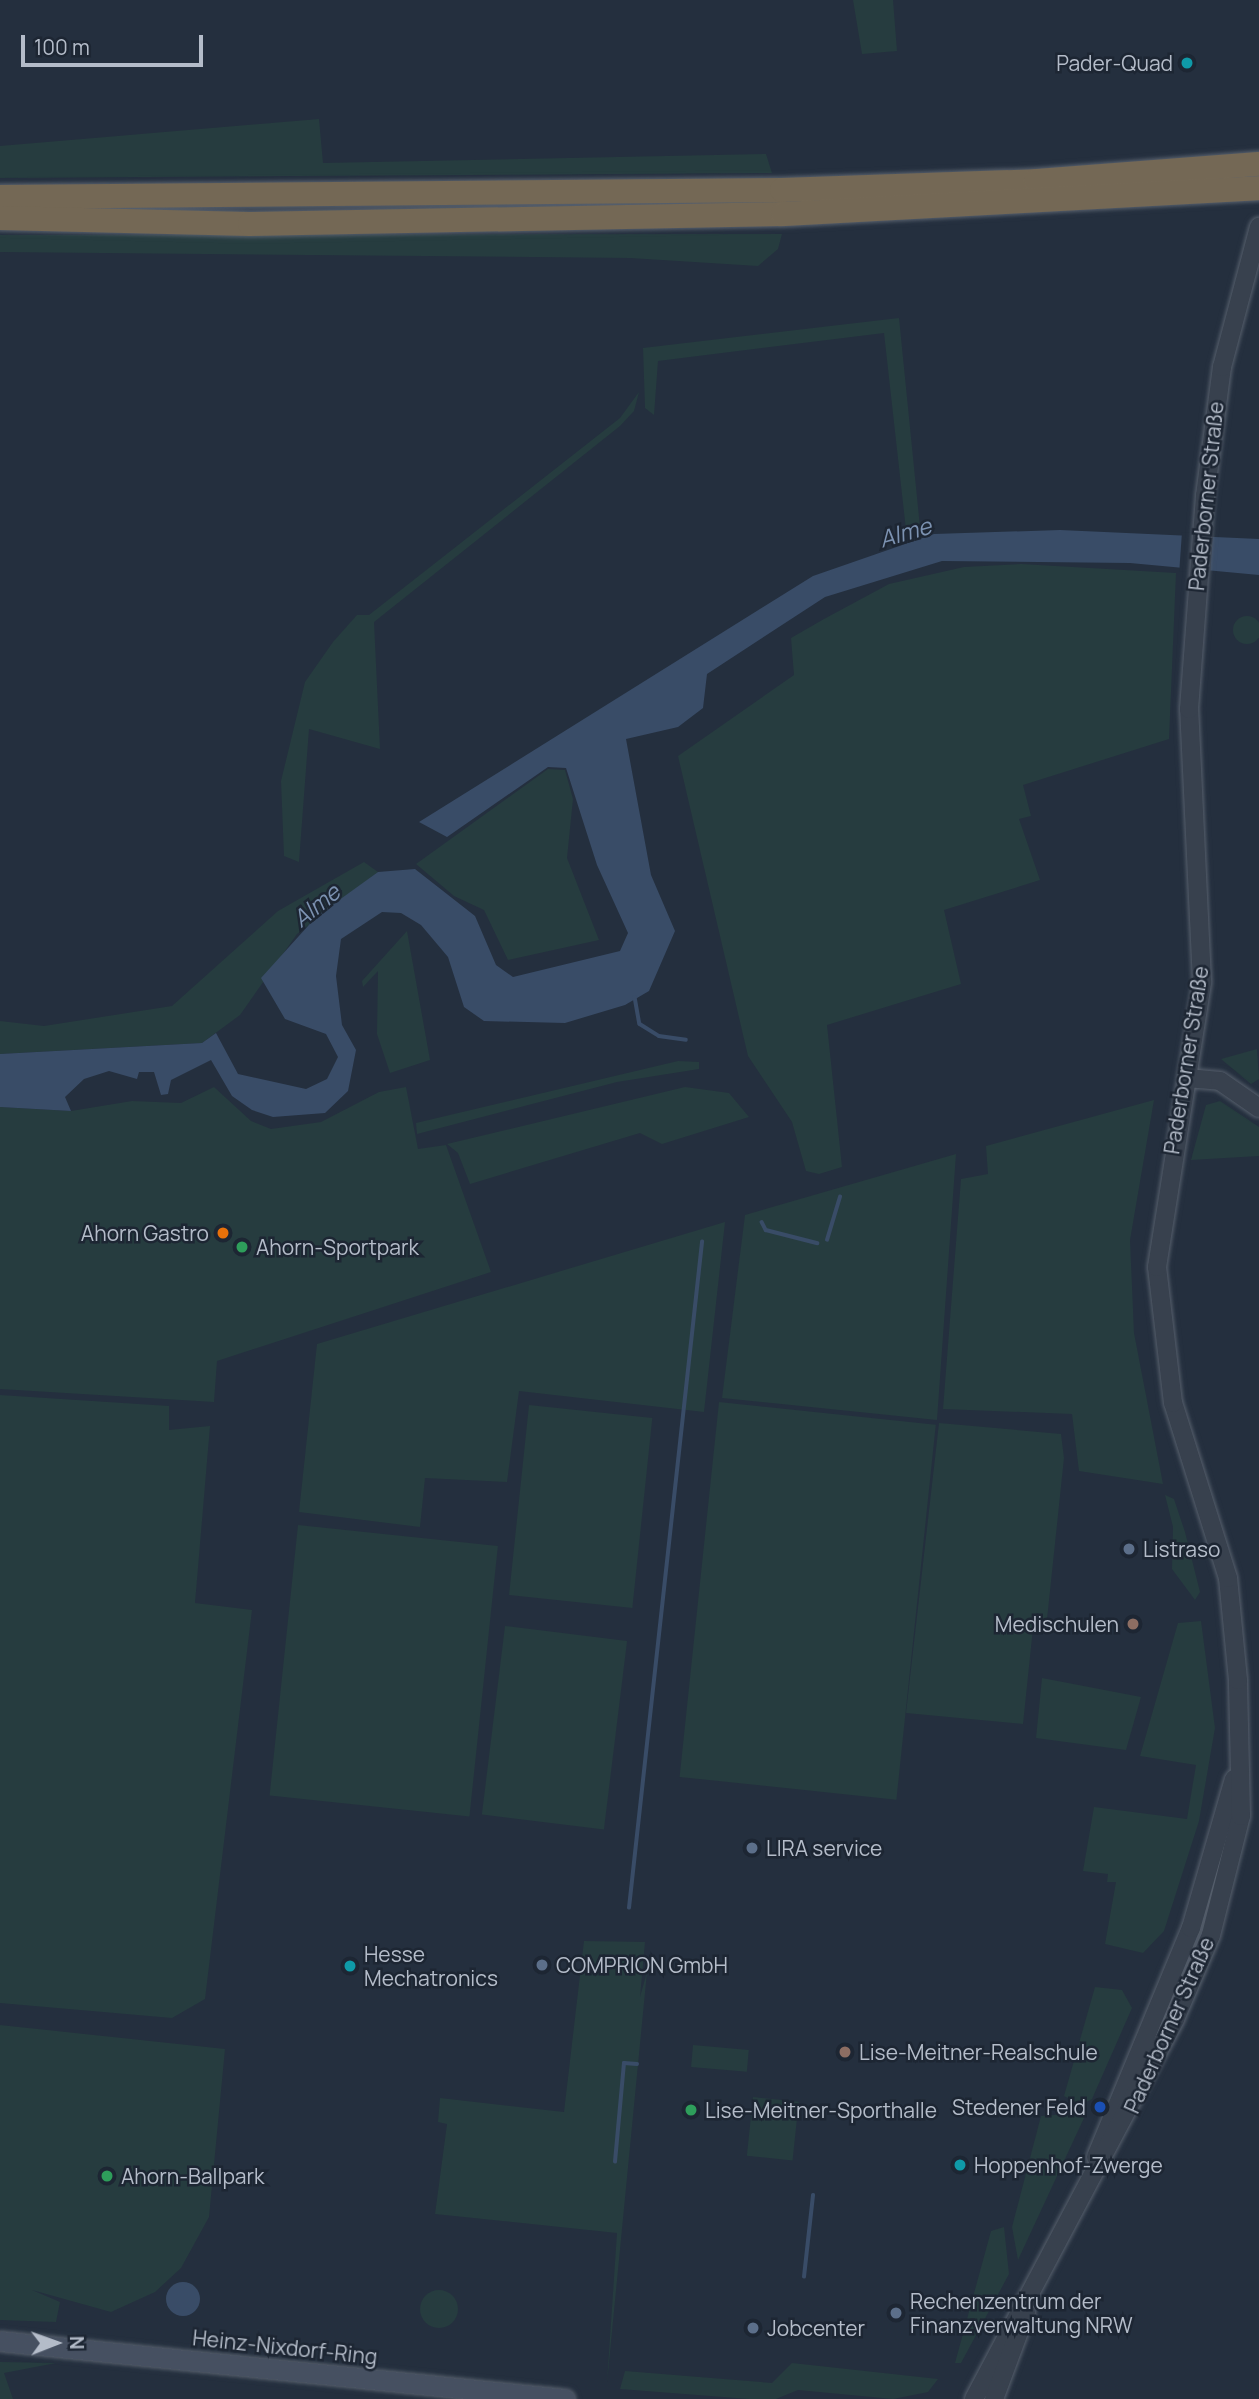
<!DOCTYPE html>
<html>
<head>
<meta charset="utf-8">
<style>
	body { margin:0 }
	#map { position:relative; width:1259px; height:2399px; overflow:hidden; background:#242f3e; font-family:Manrope,sans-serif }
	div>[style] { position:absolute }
	.green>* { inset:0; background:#263c3f; transform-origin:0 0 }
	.round { border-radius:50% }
	.water>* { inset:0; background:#394c67 }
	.pier>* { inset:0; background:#242f3e; transform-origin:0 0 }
	.stream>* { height:3.5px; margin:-1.75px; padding:0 1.75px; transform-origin:1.75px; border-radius:1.75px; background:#394c67 }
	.roads { filter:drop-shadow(0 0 2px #565f6c) drop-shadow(0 0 2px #565f6c) }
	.tertiary>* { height:18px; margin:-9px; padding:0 9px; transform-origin:9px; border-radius:9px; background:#38414e }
	.secondary>* { height:19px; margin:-9.5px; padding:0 9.5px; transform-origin:9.5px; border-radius:9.5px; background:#465061 }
	.motorway>* { height:24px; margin:-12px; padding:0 12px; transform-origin:12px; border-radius:12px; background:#746855 }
	.dots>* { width:19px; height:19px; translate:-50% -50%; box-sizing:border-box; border:4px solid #1d2633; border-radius:50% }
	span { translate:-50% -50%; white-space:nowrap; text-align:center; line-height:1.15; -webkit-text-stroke:5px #1d2633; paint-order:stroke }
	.poi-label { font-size:21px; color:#b4bcc9 }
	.right { translate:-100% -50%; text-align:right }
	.left { translate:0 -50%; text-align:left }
	.street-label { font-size:21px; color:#b4bcc9 }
	.water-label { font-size:23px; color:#7c92b1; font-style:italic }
	.north { position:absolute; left:21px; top:2308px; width:70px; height:70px; -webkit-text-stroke:5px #1d2633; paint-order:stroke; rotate:89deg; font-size:19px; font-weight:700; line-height:28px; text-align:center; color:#b4bcc9 }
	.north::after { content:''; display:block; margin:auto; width:24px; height:32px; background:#b4bcc9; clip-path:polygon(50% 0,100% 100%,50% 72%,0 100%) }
	.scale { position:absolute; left:21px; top:35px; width:182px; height:32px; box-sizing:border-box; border:4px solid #b4bcc9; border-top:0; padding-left:9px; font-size:21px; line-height:24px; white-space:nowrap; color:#b4bcc9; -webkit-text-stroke:5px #1d2633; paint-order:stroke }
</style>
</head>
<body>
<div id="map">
	<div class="green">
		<i style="clip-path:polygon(853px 0,893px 0,897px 51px,862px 54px)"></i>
		<i style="clip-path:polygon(319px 119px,323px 163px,766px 154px,772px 173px,0 178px,0 146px)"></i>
		<i style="clip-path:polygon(782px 234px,778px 249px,758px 266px,630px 258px,0 252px,0 235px)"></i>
		<i style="clip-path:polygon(899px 318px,920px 527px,906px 530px,884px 333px,658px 361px,654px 415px,645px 408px,643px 348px)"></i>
		<i style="clip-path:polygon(639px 392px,634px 411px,620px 426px,374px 622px,380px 749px,309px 729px,299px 862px,284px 856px,281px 781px,305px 682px,333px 642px,357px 615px,369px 615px,620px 418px)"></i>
		<i style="clip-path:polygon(1021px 564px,1176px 573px,1169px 739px,1023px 785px,1031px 816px,1019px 819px,1040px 880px,944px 910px,961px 984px,827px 1025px,842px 1167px,819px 1174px,806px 1171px,792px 1122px,748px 1056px,678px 756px,794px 675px,791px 638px,824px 619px,889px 584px,964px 567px)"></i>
		<i class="round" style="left:1233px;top:616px;width:28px;height:28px"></i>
		<i style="clip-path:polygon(548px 769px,565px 770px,573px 799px,567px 858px,599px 940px,508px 960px,484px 910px,454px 896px,416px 864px)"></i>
		<i style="clip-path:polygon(364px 862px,378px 872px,297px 934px,240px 1015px,202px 1043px,0 1054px,0 1021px,44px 1026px,172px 1006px,278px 911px)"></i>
		<i style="clip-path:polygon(407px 931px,430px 1060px,390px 1073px,377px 1034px,378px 971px,363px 987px,362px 981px)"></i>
		<i style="clip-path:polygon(1257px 1049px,1259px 1079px,1251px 1084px,1221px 1059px)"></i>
		<i style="clip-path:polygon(678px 1061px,699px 1062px,699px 1069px,617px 1082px,417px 1134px,416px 1123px)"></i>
		<i style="clip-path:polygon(214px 1087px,251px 1121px,271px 1129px,321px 1122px,379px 1092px,406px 1087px,418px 1149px,446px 1145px,491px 1272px,217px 1361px,214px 1402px,0 1389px,0 1107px,71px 1111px,132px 1101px,181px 1103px)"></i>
		<i style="clip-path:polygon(685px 1087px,729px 1093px,749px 1117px,662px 1144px,640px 1133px,470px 1184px,458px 1153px,447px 1144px)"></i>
		<i style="clip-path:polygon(1154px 1100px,1130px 1240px,1134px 1333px,1163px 1484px,1079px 1471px,1072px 1414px,943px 1409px,961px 1179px,988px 1174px,986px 1146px)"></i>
		<i style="clip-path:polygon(1220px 1101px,1259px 1127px,1259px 1156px,1191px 1160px,1206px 1105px)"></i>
		<i style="clip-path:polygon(956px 1154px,937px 1420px,722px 1398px,745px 1215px)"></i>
		<i style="clip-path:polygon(725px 1222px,704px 1412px,519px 1391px,507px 1482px,425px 1478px,420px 1527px,299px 1512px,317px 1344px)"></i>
		<i style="clip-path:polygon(0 1395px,169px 1406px,169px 1430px,210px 1426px,195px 1603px,252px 1610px,205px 1999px,172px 2018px,0 2003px)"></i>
		<i style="left:719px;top:1402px;width:218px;height:377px;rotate:6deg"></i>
		<i style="left:529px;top:1405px;width:124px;height:191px;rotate:6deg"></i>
		<i style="clip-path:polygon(939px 1423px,1061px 1434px,1064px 1458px,1046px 1629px,1033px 1628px,1023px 1724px,906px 1713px)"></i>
		<i style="clip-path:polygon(1165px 1495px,1174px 1499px,1185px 1532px,1200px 1592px,1195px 1600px,1172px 1569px,1173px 1527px)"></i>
		<i style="left:298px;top:1525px;width:201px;height:272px;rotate:6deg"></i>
		<i style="clip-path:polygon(1201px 1621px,1215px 1728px,1199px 1821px,1164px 1931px,1143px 1953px,1105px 1944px,1116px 1882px,1107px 1882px,1108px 1874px,1083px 1871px,1094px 1807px,1187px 1819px,1196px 1765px,1140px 1756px,1178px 1623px)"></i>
		<i style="left:505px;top:1626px;width:123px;height:190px;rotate:7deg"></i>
		<i style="clip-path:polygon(1042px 1678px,1141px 1697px,1126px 1750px,1036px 1738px)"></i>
		<i style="clip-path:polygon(584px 1941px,645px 1942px,640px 1997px,647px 1972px,607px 2383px,617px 2233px,435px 2214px,447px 2124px,438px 2122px,440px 2098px,564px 2112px)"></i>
		<i style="clip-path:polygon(1095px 1987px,1122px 1990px,1132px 2008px,1092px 2099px,1081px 2105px,1064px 2096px)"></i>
		<i style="clip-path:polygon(0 2025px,225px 2049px,209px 2217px,181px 2268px,155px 2292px,111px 2312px,32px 2290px,60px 2302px,56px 2322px,0 2320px)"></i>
		<i style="left:693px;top:2045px;width:56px;height:22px;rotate:5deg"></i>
		<i style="left:753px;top:2097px;width:46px;height:59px;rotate:6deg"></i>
		<i style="clip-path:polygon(1080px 2113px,1084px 2118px,1018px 2260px,1012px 2227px,1041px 2116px)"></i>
		<i style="clip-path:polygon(1004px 2227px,1009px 2274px,961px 2363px,955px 2363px,991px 2231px)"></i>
		<i class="round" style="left:420px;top:2290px;width:38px;height:38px"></i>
		<i style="clip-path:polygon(0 2362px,56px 2363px,4px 2373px,13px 2399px,0 2399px)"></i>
		<i style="clip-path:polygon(792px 2363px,938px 2379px,928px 2392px,893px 2399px,798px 2390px,776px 2399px,749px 2399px,620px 2389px,625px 2371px,772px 2383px)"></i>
	</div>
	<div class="water">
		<i style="clip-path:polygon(1060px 530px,1259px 539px,1259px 575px,1130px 563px,942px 561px,825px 597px,707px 674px,703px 708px,678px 727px,626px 739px,651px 875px,675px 931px,649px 991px,625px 1005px,565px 1023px,484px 1021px,464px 1007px,448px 957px,421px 925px,401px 913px,382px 912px,341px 939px,336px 976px,342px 1025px,356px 1050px,348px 1091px,325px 1113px,273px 1117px,252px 1110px,232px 1096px,211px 1060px,171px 1080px,168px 1094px,161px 1095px,154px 1072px,139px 1072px,137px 1079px,109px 1071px,84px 1079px,65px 1097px,71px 1111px,0 1107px,0 1054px,202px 1043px,216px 1033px,238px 1074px,306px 1089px,327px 1079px,338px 1057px,326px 1034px,285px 1019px,261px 978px,317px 916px,378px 872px,415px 869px,475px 916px,496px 965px,513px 977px,620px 951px,628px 933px,597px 865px,566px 768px,548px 767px,447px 837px,419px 822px,813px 576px,934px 534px)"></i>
		<i class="round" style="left:166px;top:2282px;width:34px;height:34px"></i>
	</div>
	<div class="pier">
		<i style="left:1182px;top:532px;width:31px;height:39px;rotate:4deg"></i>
	</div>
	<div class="stream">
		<i style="left:635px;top:997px;width:27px;rotate:80deg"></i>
		<i style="left:640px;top:1024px;width:22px;rotate:32deg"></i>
		<i style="left:659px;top:1036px;width:27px;rotate:8deg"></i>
		<i style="left:762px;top:1222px;width:9px;rotate:63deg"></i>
		<i style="left:766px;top:1230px;width:53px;rotate:14.3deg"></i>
		<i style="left:827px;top:1240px;width:45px;rotate:-73.2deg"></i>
		<i style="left:629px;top:1908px;width:670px;rotate:-83.74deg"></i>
		<i style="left:615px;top:2162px;width:99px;rotate:-84.8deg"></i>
		<i style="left:624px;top:2063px;width:13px;rotate:4deg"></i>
		<i style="left:804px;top:2277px;width:82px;rotate:-83.7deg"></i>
	</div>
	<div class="roads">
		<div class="tertiary">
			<i style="left:1187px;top:1078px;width:33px;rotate:5deg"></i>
			<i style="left:1220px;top:1081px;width:47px;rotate:34.7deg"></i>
			<i style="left:1096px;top:2157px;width:248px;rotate:-67.5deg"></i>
			<i style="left:1191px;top:1928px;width:155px;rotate:-73.9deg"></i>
			<i style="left:974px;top:2399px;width:430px;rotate:-62.1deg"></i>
			<i style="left:1175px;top:2019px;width:91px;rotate:-66.8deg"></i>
			<i style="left:1211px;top:1935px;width:123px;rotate:-75.9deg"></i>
			<i style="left:1241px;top:1816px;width:136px;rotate:-91.3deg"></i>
			<i style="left:1238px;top:1680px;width:102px;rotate:-95.6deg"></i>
			<i style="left:1228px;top:1578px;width:183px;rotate:-107.4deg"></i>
			<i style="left:1173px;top:1403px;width:137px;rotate:-96.7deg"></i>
			<i style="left:1157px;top:1267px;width:289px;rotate:-81deg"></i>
			<i style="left:1202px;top:982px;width:273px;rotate:-92.7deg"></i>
			<i style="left:1189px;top:709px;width:214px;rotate:-85.7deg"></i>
			<i style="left:1205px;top:496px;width:130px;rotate:-82.5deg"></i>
			<i style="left:1222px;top:367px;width:145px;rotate:-75.2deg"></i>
			<i style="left:994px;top:2399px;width:92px;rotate:-69.6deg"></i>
		</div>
		<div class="secondary">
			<i style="left:0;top:2341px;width:568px;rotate:5.86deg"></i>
		</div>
		<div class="motorway">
			<i style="left:0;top:197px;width:782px;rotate:-0.51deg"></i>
			<i style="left:782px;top:190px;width:254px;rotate:-2deg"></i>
			<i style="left:1036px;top:181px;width:224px;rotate:-4.4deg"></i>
			<i style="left:0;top:218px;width:250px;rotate:1.4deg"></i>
			<i style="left:250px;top:224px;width:533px;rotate:-1.07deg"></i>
			<i style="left:783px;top:214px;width:477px;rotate:-3.1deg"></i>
		</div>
	</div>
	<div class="dots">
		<i style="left:1187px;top:63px;background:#0f9aa8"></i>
		<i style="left:223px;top:1233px;background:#e8710a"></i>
		<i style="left:242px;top:1247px;background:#2e9e5b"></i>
		<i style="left:1129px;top:1549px;background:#5c6f8a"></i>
		<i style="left:1133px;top:1624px;background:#8d6e63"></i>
		<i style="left:752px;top:1848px;background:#5c6f8a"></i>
		<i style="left:542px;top:1965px;background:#5c6f8a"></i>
		<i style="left:350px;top:1966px;background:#0f9aa8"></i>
		<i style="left:845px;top:2052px;background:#8d6e63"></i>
		<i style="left:1100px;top:2107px;background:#1a4fb4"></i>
		<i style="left:691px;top:2110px;background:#2e9e5b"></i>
		<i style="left:960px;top:2165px;background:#0f9aa8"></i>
		<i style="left:107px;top:2176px;background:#2e9e5b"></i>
		<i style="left:896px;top:2313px;background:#5c6f8a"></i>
		<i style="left:753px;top:2328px;background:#5c6f8a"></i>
	</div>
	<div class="poi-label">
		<span class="right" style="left:1173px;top:63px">Pader-Quad</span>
		<span class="right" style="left:209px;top:1233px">Ahorn Gastro</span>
		<span class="left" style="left:256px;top:1247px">Ahorn-Sportpark</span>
		<span class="left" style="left:1143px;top:1549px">Listraso</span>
		<span class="right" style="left:1119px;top:1624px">Medischulen</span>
		<span class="left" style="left:766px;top:1848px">LIRA service</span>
		<span class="left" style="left:364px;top:1966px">Hesse<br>Mechatronics</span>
		<span class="left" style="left:556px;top:1965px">COMPRION GmbH</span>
		<span class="left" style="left:859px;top:2052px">Lise-Meitner-Realschule</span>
		<span class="right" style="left:1086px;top:2107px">Stedener Feld</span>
		<span class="left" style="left:705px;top:2110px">Lise-Meitner-Sporthalle</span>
		<span class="left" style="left:974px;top:2165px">Hoppenhof-Zwerge</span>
		<span class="left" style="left:121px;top:2176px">Ahorn-Ballpark</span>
		<span class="left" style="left:910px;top:2313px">Rechenzentrum der<br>Finanzverwaltung NRW</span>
		<span class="left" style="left:767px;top:2328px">Jobcenter</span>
	</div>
	<div class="street-label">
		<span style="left:1206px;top:496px;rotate:-84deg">Paderborner Straße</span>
		<span style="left:1186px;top:1060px;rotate:-81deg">Paderborner Straße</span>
		<span style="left:1169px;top:2025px;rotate:-66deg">Paderborner Straße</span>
		<span style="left:285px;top:2347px;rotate:6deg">Heinz-Nixdorf-Ring</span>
	</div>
	<div class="water-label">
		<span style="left:905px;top:532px;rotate:-16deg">Alme</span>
		<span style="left:316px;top:905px;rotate:-39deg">Alme</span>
	</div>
	<div class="north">N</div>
	<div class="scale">100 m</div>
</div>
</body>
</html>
